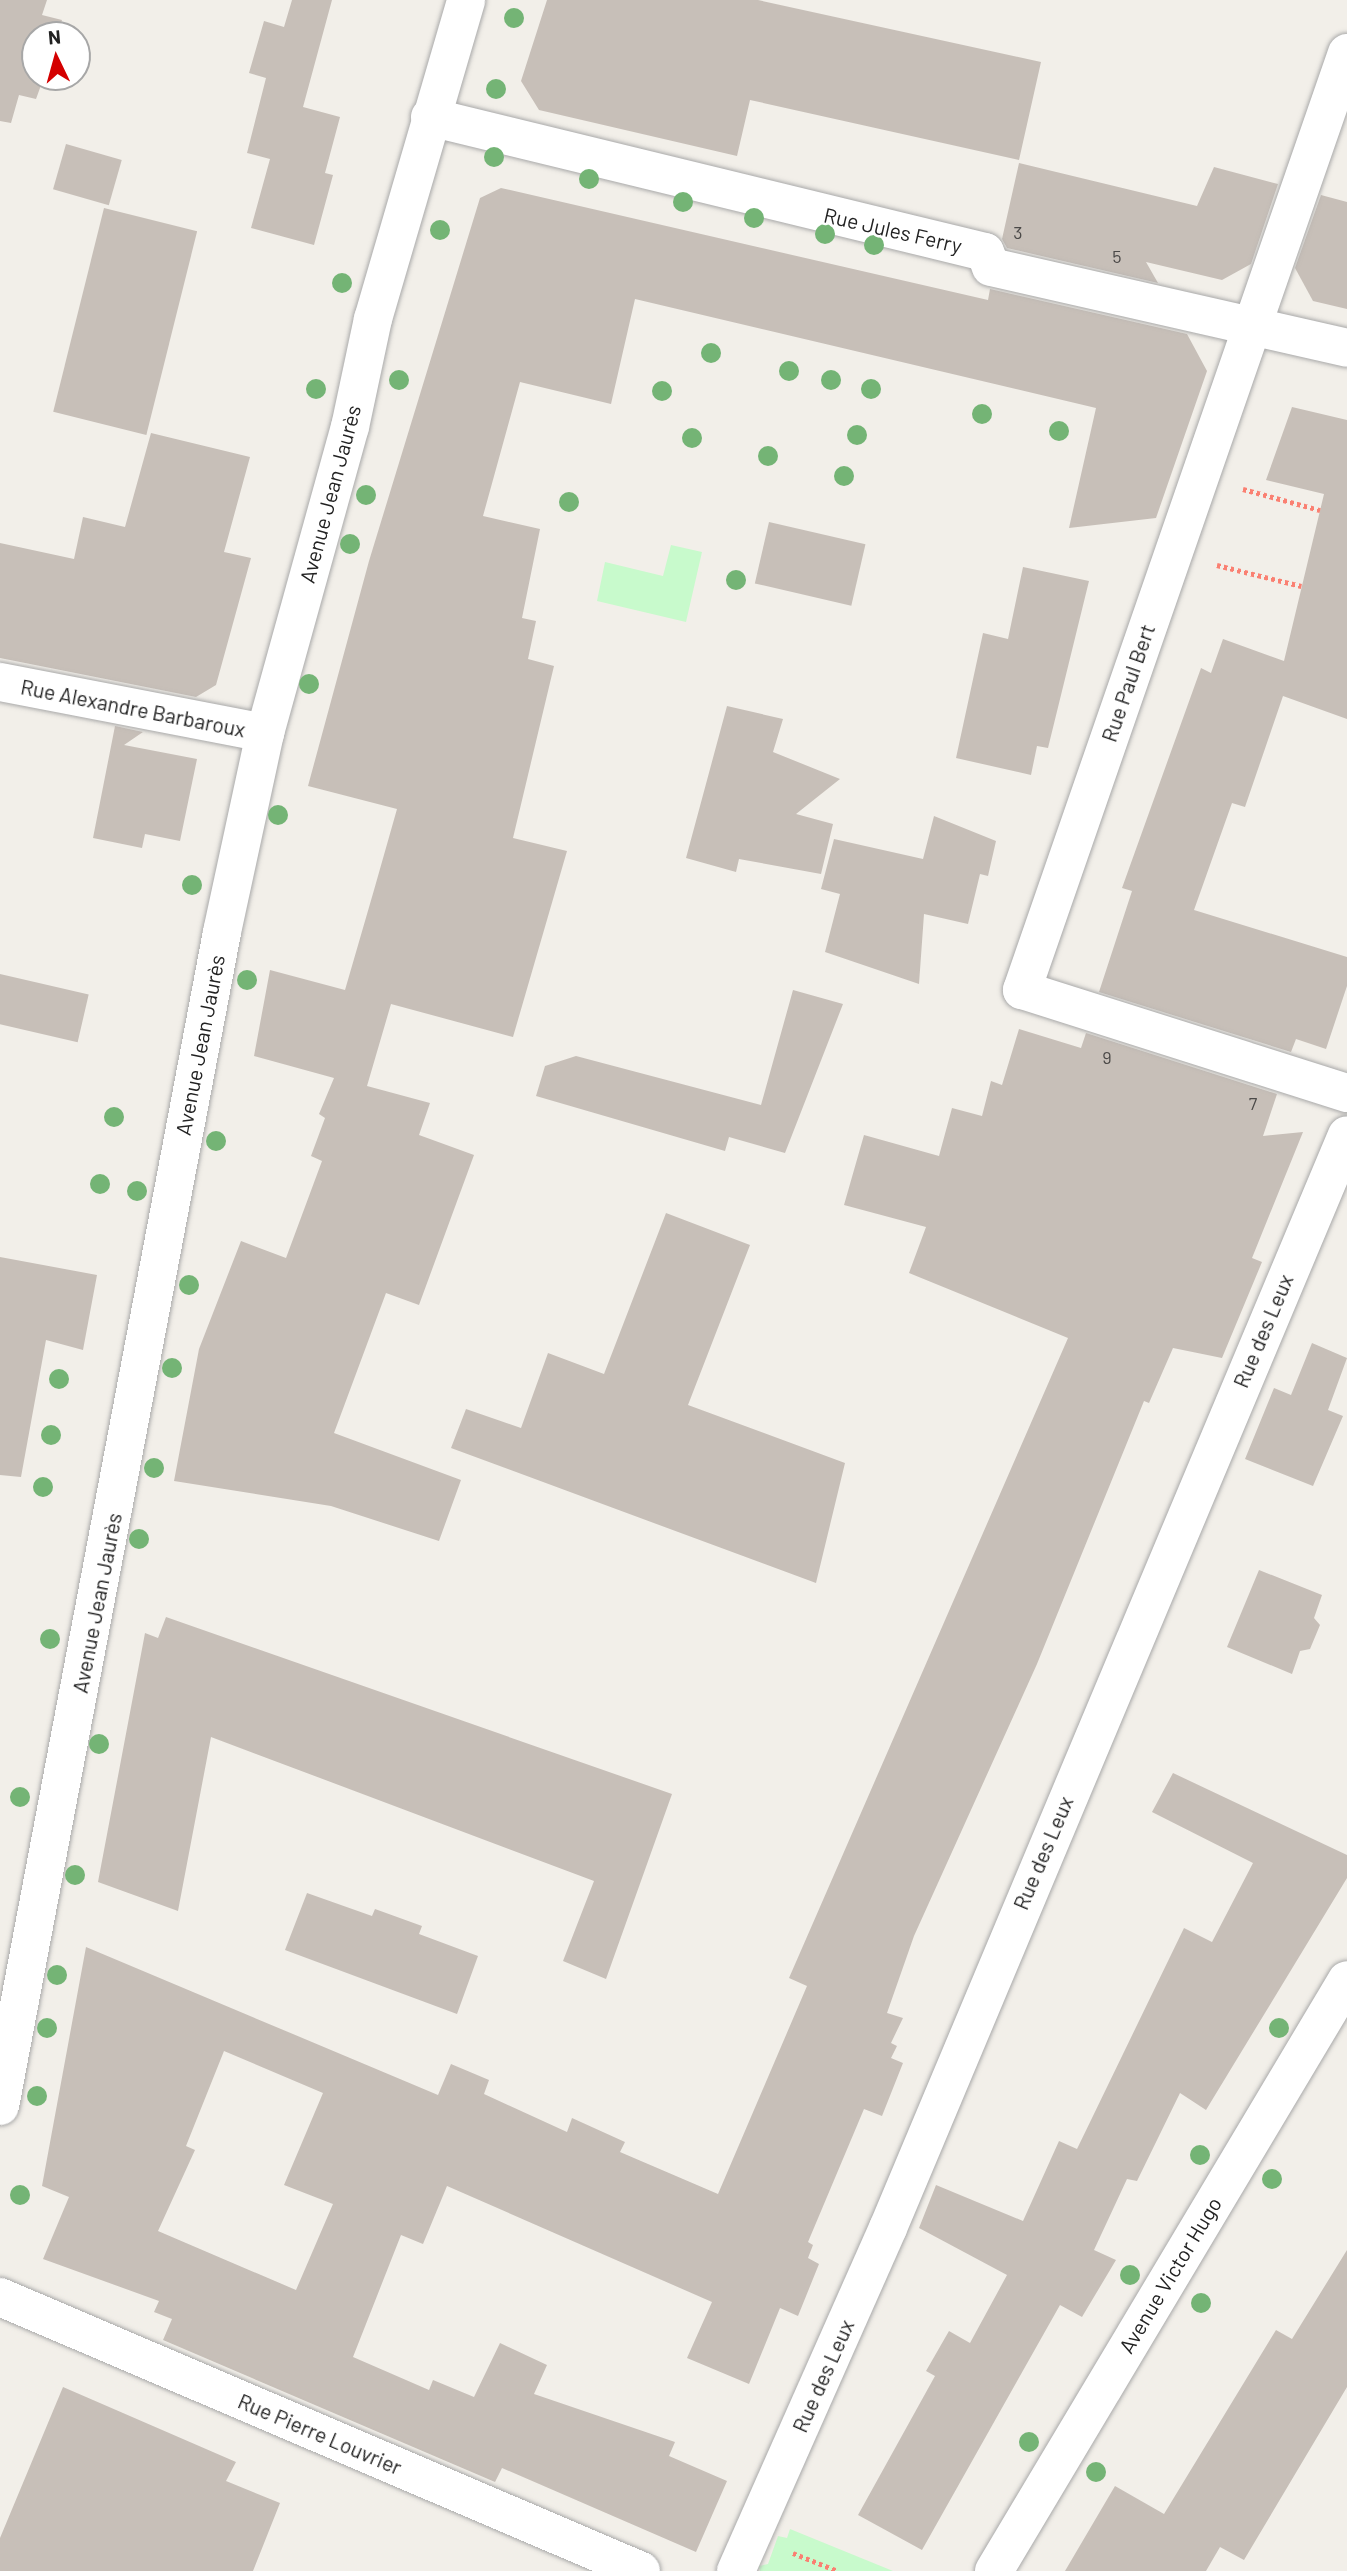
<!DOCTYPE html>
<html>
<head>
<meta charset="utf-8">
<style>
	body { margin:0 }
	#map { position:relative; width:1347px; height:2571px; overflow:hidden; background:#f2efe9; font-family:Barlow,sans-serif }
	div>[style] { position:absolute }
	.park>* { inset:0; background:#c8facc }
	.building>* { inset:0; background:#c7bfb8; transform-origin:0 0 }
	.path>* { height:4.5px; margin-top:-2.25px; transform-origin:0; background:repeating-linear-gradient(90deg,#fa8072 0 3.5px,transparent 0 7px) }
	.roads { filter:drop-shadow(0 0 2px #a9a9a9) drop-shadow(0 0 2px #a9a9a9) }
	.minor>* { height:38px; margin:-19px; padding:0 19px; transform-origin:19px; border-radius:19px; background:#fff }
	.trees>* { width:20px; height:20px; margin:-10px; border-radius:50%; background:#74b475 }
	span { translate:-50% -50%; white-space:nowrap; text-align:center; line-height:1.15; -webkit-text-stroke:5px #fff; paint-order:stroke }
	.number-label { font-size:18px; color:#4b4948 }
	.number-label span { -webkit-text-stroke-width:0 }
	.street-label { font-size:21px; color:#222 }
	.north { position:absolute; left:21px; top:21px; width:70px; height:70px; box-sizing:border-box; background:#fff; border:2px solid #a7a7a7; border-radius:50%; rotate:355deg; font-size:19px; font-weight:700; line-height:28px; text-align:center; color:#222 }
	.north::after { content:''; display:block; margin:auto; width:24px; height:32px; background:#d40000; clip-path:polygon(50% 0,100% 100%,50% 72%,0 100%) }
</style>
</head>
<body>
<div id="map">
	<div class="park">
		<i style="clip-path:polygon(671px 545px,702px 552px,686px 622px,597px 601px,605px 562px,663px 576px)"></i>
		<i style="clip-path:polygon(790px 2529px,893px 2571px,760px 2571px,759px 2566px,768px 2564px,778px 2536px,787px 2538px)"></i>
	</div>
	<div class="building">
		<i style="clip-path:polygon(0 0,47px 0,42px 15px,62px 20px,57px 35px,35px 35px,35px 77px,44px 77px,36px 99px,19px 95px,11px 123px,0 121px)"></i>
		<i style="clip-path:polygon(292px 0,332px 0,303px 107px,340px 117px,325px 173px,333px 175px,314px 245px,251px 228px,270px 159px,247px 153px,266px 78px,249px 73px,264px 21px,284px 27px)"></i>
		<i style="clip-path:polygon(547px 0,758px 0,1041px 62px,1019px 160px,750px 100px,737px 156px,539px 110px,521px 81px)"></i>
		<i style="left:66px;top:144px;width:58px;height:47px;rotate:16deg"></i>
		<i style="clip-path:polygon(1019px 163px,1197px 206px,1214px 167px,1278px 184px,1251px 264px,1222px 280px,1146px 262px,1158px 283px,1007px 248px,1002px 239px)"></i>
		<i style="clip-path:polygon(501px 188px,988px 300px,990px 289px,1187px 334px,1207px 371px,1156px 518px,1069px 528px,1096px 408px,635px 299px,611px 404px,520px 382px,483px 516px,540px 529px,522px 618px,536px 621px,528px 659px,554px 666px,513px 838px,567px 851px,513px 1037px,391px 1004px,367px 1086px,430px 1103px,419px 1135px,474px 1155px,419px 1305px,386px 1293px,334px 1433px,461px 1480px,439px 1541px,331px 1506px,174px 1481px,199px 1349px,241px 1241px,286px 1258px,322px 1161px,311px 1156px,325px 1118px,319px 1114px,334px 1078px,254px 1056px,270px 970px,345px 990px,374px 890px,397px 809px,308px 786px,369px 561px,480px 198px)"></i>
		<i style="clip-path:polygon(1321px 195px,1347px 202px,1347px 309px,1313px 301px,1295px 268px)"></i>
		<i style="left:104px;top:208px;width:96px;height:210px;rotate:14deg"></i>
		<i style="clip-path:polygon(1292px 407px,1347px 420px,1347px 719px,1283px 696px,1245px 807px,1232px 803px,1194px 910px,1347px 957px,1347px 986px,1326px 1049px,1296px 1039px,1291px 1052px,1099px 992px,1132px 891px,1122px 888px,1201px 668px,1211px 673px,1223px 639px,1284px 661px,1324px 494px,1266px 480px)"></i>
		<i style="clip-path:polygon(151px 433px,250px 457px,224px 552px,251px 558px,216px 685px,196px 697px,0 658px,0 543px,74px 559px,83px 517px,125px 527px)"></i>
		<i style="left:769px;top:522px;width:99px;height:63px;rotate:13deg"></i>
		<i style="clip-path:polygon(1023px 567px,1089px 581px,1048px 748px,1037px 746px,1031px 775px,956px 758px,983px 633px,1008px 639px)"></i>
		<i style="clip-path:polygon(727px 706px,783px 719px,773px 752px,840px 779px,796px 814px,833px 824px,821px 874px,739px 859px,736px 872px,686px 858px)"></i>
		<i style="clip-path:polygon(115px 726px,143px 732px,124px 745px,197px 759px,180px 841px,145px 834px,142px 848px,93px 838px)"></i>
		<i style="clip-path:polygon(934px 816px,996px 841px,988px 876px,980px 874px,968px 924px,924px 914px,919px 984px,825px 952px,840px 894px,821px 889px,834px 839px,923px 859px)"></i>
		<i style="left:0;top:974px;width:91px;height:49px;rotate:13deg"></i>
		<i style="clip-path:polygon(793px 990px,843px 1004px,785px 1153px,729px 1137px,725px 1151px,536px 1096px,545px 1066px,576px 1056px,761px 1105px)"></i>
		<i style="clip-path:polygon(evenodd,1019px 1029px,1081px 1048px,1086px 1033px,1277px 1094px,1263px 1136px,1303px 1132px,1252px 1258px,1262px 1262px,1222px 1358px,1173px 1348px,1149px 1403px,1144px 1401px,1037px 1664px,914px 1936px,887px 2013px,903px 2018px,891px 2043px,897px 2046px,891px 2058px,903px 2063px,882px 2116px,864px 2109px,808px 2242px,813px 2245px,808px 2258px,819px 2264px,798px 2316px,780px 2308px,749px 2384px,687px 2358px,712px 2302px,447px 2186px,423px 2244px,401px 2235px,353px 2357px,429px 2390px,433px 2380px,474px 2397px,500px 2343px,547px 2365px,534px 2394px,675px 2442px,669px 2456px,727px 2481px,696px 2552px,502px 2468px,495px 2482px,163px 2340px,172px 2319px,154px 2312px,159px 2301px,43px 2259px,69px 2197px,42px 2186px,86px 1947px,438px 2095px,451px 2064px,489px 2080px,484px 2094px,567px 2132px,572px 2118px,625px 2142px,620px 2152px,718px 2194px,807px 1986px,789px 1978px,1068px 1338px,909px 1273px,926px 1227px,844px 1205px,864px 1135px,939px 1156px,952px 1108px,982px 1116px,991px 1081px,1002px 1085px,1019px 1029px,224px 2051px,323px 2093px,284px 2185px,333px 2204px,296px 2290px,158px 2231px,195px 2150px,186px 2146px,224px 2051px)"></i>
		<i style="clip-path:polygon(666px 1213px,750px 1245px,688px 1405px,845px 1463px,816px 1583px,451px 1448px,466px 1409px,521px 1428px,548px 1353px,604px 1374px)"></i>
		<i style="clip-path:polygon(0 1257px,97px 1275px,83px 1350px,46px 1340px,21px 1477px,0 1475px)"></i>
		<i style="clip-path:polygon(1312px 1343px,1347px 1358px,1328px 1410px,1343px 1416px,1313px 1486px,1245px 1459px,1274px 1388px,1291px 1395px)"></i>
		<i style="clip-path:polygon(1259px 1570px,1322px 1595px,1314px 1618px,1320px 1625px,1310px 1649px,1300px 1651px,1292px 1674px,1227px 1647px)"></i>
		<i style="clip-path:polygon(166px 1617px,672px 1794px,606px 1979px,563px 1961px,594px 1881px,211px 1737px,178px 1911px,98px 1882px,145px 1633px,158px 1638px)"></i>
		<i style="clip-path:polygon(1173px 1773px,1347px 1855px,1347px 1878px,1206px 2110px,1180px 2093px,1137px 2181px,1127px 2179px,1094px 2250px,1116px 2260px,1082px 2317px,1060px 2305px,922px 2550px,858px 2515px,935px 2376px,926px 2371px,949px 2331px,970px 2343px,1007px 2275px,919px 2228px,936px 2185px,1023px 2221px,1059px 2141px,1077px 2149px,1184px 1928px,1212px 1942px,1253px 1863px,1152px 1812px)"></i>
		<i style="clip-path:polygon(307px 1893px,372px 1916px,375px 1909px,422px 1926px,419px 1934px,478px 1956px,457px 2014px,285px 1950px)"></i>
		<i style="clip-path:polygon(1347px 2250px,1347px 2387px,1244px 2560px,1220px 2547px,1206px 2571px,1065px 2571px,1115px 2486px,1164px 2514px,1276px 2330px,1292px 2339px)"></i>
		<i style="clip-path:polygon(63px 2387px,236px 2462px,226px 2481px,280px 2503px,253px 2571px,0 2571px,0 2538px)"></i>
	</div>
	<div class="path">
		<i style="left:1243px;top:489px;width:80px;rotate:15.3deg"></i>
		<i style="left:1217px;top:565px;width:87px;rotate:14deg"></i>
		<i style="left:793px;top:2553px;width:48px;rotate:21.8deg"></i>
	</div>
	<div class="roads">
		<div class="minor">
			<i style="left:1347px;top:53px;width:992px;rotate:109.13deg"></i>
			<i style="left:1022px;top:990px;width:341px;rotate:17.6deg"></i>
			<i style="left:430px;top:117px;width:571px;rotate:13.67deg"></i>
			<i style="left:985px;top:252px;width:16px;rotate:68deg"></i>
			<i style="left:991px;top:267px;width:365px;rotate:12.8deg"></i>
			<i style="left:0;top:682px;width:270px;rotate:10.9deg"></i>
			<i style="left:0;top:2106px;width:1195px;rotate:-79.29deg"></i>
			<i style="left:222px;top:932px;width:204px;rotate:-77.8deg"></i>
			<i style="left:265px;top:733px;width:318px;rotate:-74.5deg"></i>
			<i style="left:350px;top:427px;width:110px;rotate:-78deg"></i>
			<i style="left:373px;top:319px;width:332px;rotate:-73.7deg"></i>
			<i style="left:0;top:2297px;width:697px;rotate:23.14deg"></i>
			<i style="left:736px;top:2571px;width:375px;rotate:-66.1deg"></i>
			<i style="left:888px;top:2228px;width:1185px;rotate:-67.22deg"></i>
			<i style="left:994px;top:2571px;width:688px;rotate:-59.15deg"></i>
		</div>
	</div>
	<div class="trees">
		<i style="left:514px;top:18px"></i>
		<i style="left:496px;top:89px"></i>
		<i style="left:494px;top:157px"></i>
		<i style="left:589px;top:179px"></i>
		<i style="left:683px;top:202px"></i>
		<i style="left:754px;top:218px"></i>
		<i style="left:440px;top:230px"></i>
		<i style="left:825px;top:234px"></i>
		<i style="left:874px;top:245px"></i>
		<i style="left:342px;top:283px"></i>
		<i style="left:711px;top:353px"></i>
		<i style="left:789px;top:371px"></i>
		<i style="left:399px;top:380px"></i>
		<i style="left:831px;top:380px"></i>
		<i style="left:316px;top:389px"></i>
		<i style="left:871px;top:389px"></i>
		<i style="left:662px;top:391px"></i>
		<i style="left:982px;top:414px"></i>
		<i style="left:1059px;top:431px"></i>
		<i style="left:857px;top:435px"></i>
		<i style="left:692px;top:438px"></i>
		<i style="left:768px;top:456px"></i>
		<i style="left:844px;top:476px"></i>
		<i style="left:366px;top:495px"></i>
		<i style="left:569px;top:502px"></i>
		<i style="left:350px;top:544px"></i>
		<i style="left:736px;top:580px"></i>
		<i style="left:309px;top:684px"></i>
		<i style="left:278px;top:815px"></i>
		<i style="left:192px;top:885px"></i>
		<i style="left:247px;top:980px"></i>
		<i style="left:114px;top:1117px"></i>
		<i style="left:216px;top:1141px"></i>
		<i style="left:100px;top:1184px"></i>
		<i style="left:137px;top:1191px"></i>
		<i style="left:189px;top:1285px"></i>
		<i style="left:172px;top:1368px"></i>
		<i style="left:59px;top:1379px"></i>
		<i style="left:51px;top:1435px"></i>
		<i style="left:154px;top:1468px"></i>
		<i style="left:43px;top:1487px"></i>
		<i style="left:139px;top:1539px"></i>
		<i style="left:50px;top:1639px"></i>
		<i style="left:99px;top:1744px"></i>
		<i style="left:20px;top:1797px"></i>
		<i style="left:75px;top:1875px"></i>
		<i style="left:57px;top:1975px"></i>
		<i style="left:47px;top:2028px"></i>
		<i style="left:1279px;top:2028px"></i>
		<i style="left:37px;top:2096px"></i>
		<i style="left:1200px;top:2155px"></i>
		<i style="left:1272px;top:2179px"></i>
		<i style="left:20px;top:2195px"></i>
		<i style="left:1130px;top:2275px"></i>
		<i style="left:1201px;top:2303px"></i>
		<i style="left:1029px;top:2442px"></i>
		<i style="left:1096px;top:2472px"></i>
	</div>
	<div class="number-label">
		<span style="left:1018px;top:232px">3</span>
		<span style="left:1117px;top:256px">5</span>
		<span style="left:1107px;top:1057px">9</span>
		<span style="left:1253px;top:1103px">7</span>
	</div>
	<div class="street-label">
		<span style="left:893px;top:230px;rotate:13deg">Rue Jules Ferry</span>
		<span style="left:330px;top:494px;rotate:-75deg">Avenue Jean Jaurès</span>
		<span style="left:1128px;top:683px;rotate:-71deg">Rue Paul Bert</span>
		<span style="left:133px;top:708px;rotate:11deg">Rue Alexandre Barbaroux</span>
		<span style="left:200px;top:1045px;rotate:-79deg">Avenue Jean Jaurès</span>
		<span style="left:1263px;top:1331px;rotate:-67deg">Rue des Leux</span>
		<span style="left:97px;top:1603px;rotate:-79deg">Avenue Jean Jaurès</span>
		<span style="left:1043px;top:1853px;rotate:-67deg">Rue des Leux</span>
		<span style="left:1170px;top:2275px;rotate:-59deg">Avenue Victor Hugo</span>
		<span style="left:823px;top:2376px;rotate:-66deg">Rue des Leux</span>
		<span style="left:320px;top:2434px;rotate:23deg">Rue Pierre Louvrier</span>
	</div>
	<div class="north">N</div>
</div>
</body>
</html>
